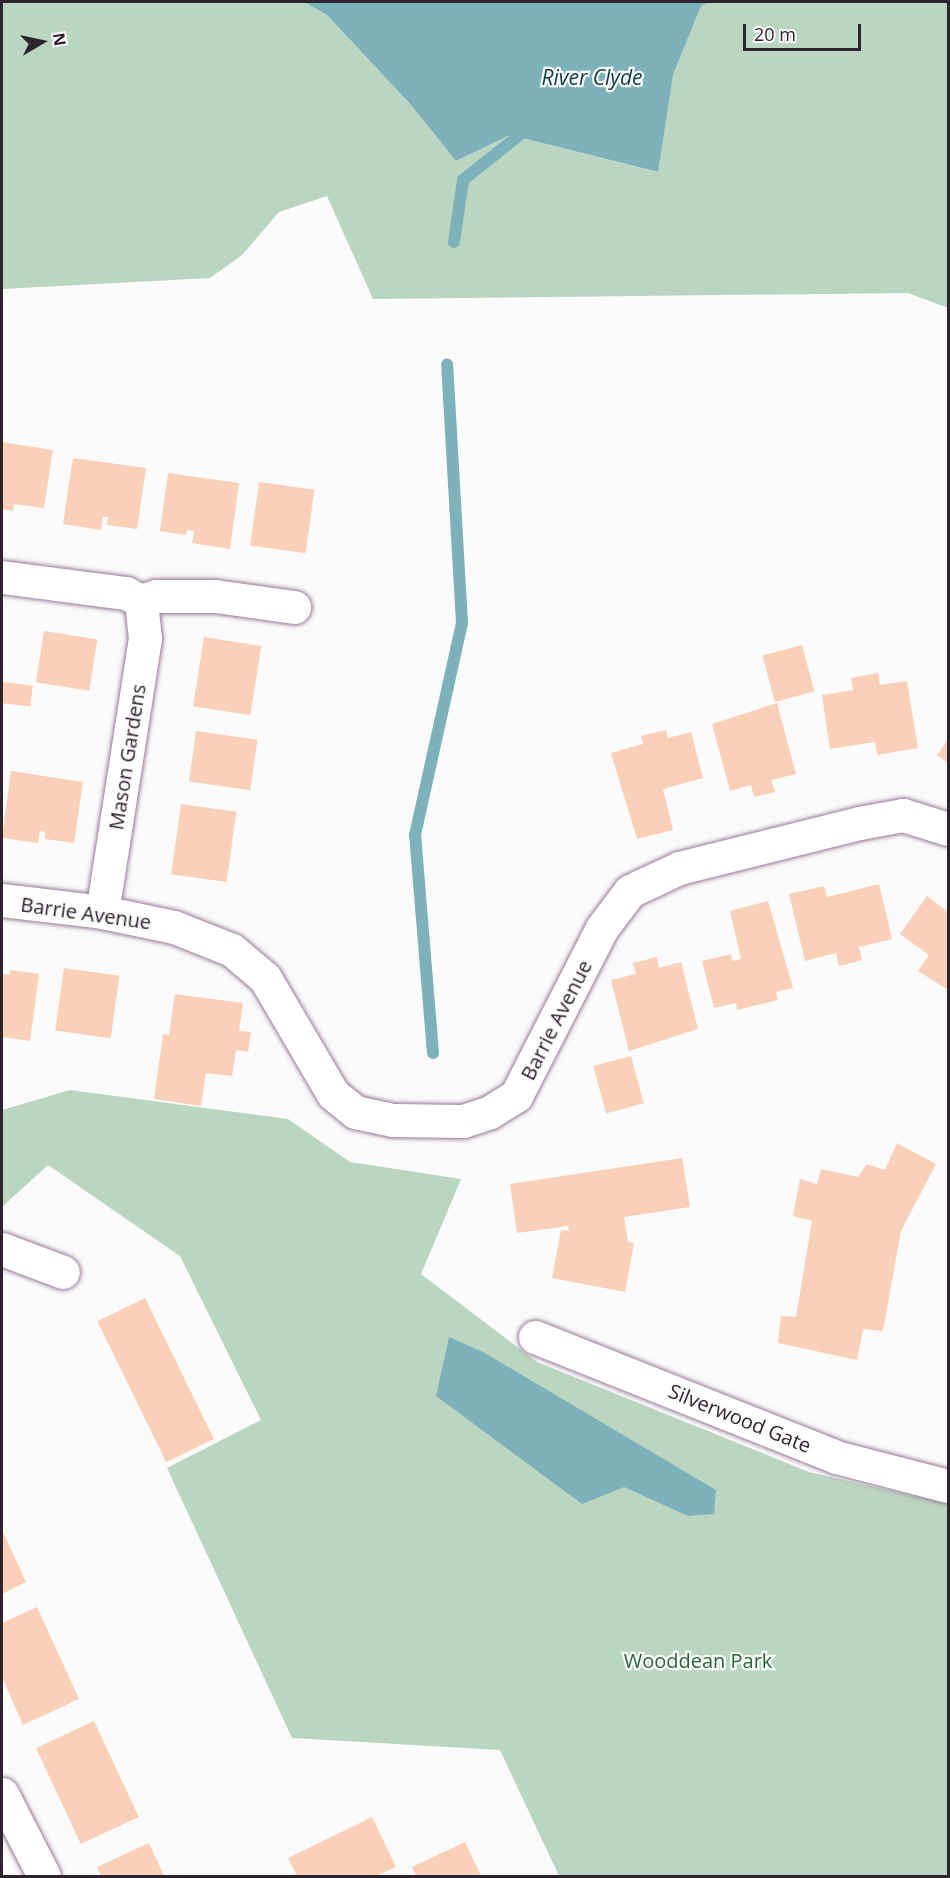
<!DOCTYPE html>
<html>
<head>
<meta charset="utf-8">
<style>
	body { margin:0 }
	#map { position:relative; width:950px; height:1878px; overflow:hidden; background:#fbfbfb; font-family:"Open Sans",sans-serif }
	div>[style] { position:absolute }
	.green>* { inset:0; background:#bad5c0 }
	.water>* { inset:0; background:#7db2bb }
	.stream>* { height:12px; margin:-6px; padding:0 6px; transform-origin:6px; border-radius:6px; background:#7db2bb }
	.building>* { inset:0; background:#fad0b8; transform-origin:0 0 }
	.roads { filter:drop-shadow(0 0 2px #967b95) drop-shadow(0 0 2px #967b95) }
	.minor>* { height:33px; margin:-16.5px; padding:0 16.5px; transform-origin:16.5px; border-radius:16.5px; background:#fff }
	span { translate:-50% -50%; white-space:nowrap; text-align:center; line-height:1.15; -webkit-text-stroke:4.5px #fbfbfb; paint-order:stroke }
	.street-label { font-size:20px; color:#2e232e }
	.park-label { font-size:20px; color:#2b643c }
	.water-label { font-size:21px; color:#0d4047; font-style:italic }
	.frame { position:absolute; inset:0; border:3px solid #2e232e; pointer-events:none }
	.north { position:absolute; left:12px; top:12px; width:60px; height:60px; -webkit-text-stroke:4px #fbfbfb; paint-order:stroke; rotate:81deg; font-size:16px; font-weight:700; line-height:24px; text-align:center; color:#2e232e }
	.north::after { content:''; display:block; margin:auto; width:21px; height:27px; background:#2e232e; clip-path:polygon(50% 0,100% 100%,50% 72%,0 100%) }
	.scale { position:absolute; left:743px; top:24px; width:118px; height:27px; box-sizing:border-box; border:3px solid #2e232e; border-top:0; padding-left:8px; font-size:18px; line-height:21px; white-space:nowrap; color:#2e232e; -webkit-text-stroke:4px #fbfbfb; paint-order:stroke }
</style>
</head>
<body>
<div id="map">
	<div class="green">
		<i style="clip-path:polygon(2px 2px,304px 2px,327px 15px,412px 106px,456px 161px,510px 135px,657px 172px,673px 75px,701px 6px,709px 2px,948px 2px,948px 308px,908px 293px,373px 299px,327px 196px,279px 212px,242px 255px,210px 278px,2px 289px)"></i>
		<i style="clip-path:polygon(70px 1090px,288px 1119px,350px 1162px,461px 1179px,421px 1274px,537px 1362px,809px 1472px,948px 1504px,948px 1876px,559px 1876px,500px 1750px,292px 1738px,167px 1468px,261px 1420px,180px 1256px,48px 1165px,2px 1207px,2px 1110px)"></i>
	</div>
	<div class="water">
		<i style="clip-path:polygon(304px 2px,709px 2px,701px 6px,673px 75px,658px 172px,510px 135px,456px 161px,412px 106px,327px 15px)"></i>
		<i style="clip-path:polygon(449px 1337px,483px 1352px,716px 1490px,714px 1514px,688px 1516px,624px 1487px,582px 1504px,436px 1396px)"></i>
	</div>
	<div class="stream">
		<i style="left:454px;top:242px;width:63px;rotate:-81.7deg"></i>
		<i style="left:463px;top:180px;width:75px;rotate:-38.5deg"></i>
		<i style="left:522px;top:133px;width:10px;rotate:-73deg"></i>
		<i style="left:433px;top:1053px;width:219px;rotate:-94.7deg"></i>
		<i style="left:415px;top:835px;width:217px;rotate:-77.5deg"></i>
		<i style="left:462px;top:623px;width:259px;rotate:-93.3deg"></i>
	</div>
	<div class="building">
		<i style="clip-path:polygon(2px 442px,53px 450px,44px 508px,14px 504px,13px 511px,2px 509px)"></i>
		<i style="clip-path:polygon(73px 458px,146px 468px,137px 529px,107px 525px,108px 517px,103px 517px,101px 530px,63px 524px)"></i>
		<i style="clip-path:polygon(168px 473px,239px 483px,230px 549px,192px 543px,194px 531px,187px 530px,186px 535px,160px 531px)"></i>
		<i style="left:259px;top:482px;width:56px;height:64px;rotate:8deg"></i>
		<i style="left:44px;top:631px;width:54px;height:52px;rotate:9deg"></i>
		<i style="left:204px;top:637px;width:58px;height:70px;rotate:9deg"></i>
		<i style="left:802px;top:645px;width:48px;height:41px;rotate:75deg"></i>
		<i style="clip-path:polygon(878px 673px,880px 685px,907px 681px,918px 748px,877px 755px,875px 742px,830px 749px,822px 695px,853px 690px,851px 678px)"></i>
		<i style="left:2px;top:682px;width:31px;height:21px;rotate:7deg"></i>
		<i style="clip-path:polygon(777px 703px,796px 774px,771px 780px,775px 792px,754px 797px,751px 785px,730px 791px,712px 724px)"></i>
		<i style="clip-path:polygon(666px 730px,668px 738px,691px 732px,703px 778px,663px 789px,673px 830px,637px 839px,611px 753px,643px 744px,641px 736px)"></i>
		<i style="left:196px;top:731px;width:62px;height:51px;rotate:8deg"></i>
		<i style="clip-path:polygon(948px 739px,948px 763px,937px 755px)"></i>
		<i style="clip-path:polygon(11px 771px,83px 782px,74px 843px,45px 839px,45px 832px,40px 831px,38px 843px,2px 838px)"></i>
		<i style="left:181px;top:804px;width:56px;height:71px;rotate:8deg"></i>
		<i style="clip-path:polygon(879px 884px,892px 939px,859px 947px,862px 960px,839px 966px,836px 953px,805px 961px,789px 894px,824px 886px,827px 897px)"></i>
		<i style="clip-path:polygon(927px 896px,948px 912px,948px 990px,918px 971px,929px 955px,900px 934px)"></i>
		<i style="clip-path:polygon(768px 901px,793px 988px,776px 992px,778px 1000px,737px 1010px,736px 1003px,714px 1008px,702px 961px,731px 954px,732px 961px,741px 959px,730px 911px)"></i>
		<i style="clip-path:polygon(657px 957px,659px 968px,681px 962px,698px 1029px,629px 1051px,611px 980px,636px 974px,633px 963px)"></i>
		<i style="left:64px;top:968px;width:56px;height:63px;rotate:8deg"></i>
		<i style="clip-path:polygon(10px 970px,39px 974px,30px 1041px,2px 1037px,2px 974px,10px 975px)"></i>
		<i style="clip-path:polygon(175px 994px,243px 1003px,239px 1031px,251px 1032px,248px 1052px,236px 1050px,232px 1076px,206px 1073px,201px 1106px,154px 1099px,163px 1034px,169px 1035px)"></i>
		<i style="left:631px;top:1056px;width:49px;height:39px;rotate:75deg"></i>
		<i style="clip-path:polygon(897px 1143px,936px 1164px,901px 1231px,883px 1331px,863px 1329px,857px 1360px,778px 1343px,781px 1316px,796px 1317px,812px 1221px,793px 1216px,800px 1179px,817px 1184px,821px 1169px,858px 1177px,867px 1164px,885px 1170px)"></i>
		<i style="clip-path:polygon(682px 1158px,690px 1207px,624px 1217px,628px 1242px,634px 1243px,625px 1292px,552px 1278px,561px 1230px,569px 1231px,568px 1226px,517px 1233px,510px 1184px)"></i>
		<i style="left:145px;top:1298px;width:157px;height:53px;rotate:64deg"></i>
		<i style="clip-path:polygon(2px 1530px,26px 1582px,2px 1594px)"></i>
		<i style="clip-path:polygon(37px 1607px,79px 1699px,23px 1725px,2px 1677px,2px 1623px)"></i>
		<i style="left:94px;top:1721px;width:106px;height:64px;rotate:65deg"></i>
		<i style="clip-path:polygon(372px 1817px,396px 1867px,376px 1876px,297px 1876px,288px 1858px)"></i>
		<i style="clip-path:polygon(465px 1842px,481px 1876px,416px 1876px,412px 1867px)"></i>
		<i style="clip-path:polygon(149px 1843px,164px 1876px,101px 1876px,97px 1867px)"></i>
	</div>
	<div class="roads">
		<div class="minor">
			<i style="left:2px;top:577px;width:125px;rotate:7.4deg"></i>
			<i style="left:126px;top:593px;width:17px;rotate:28deg"></i>
			<i style="left:141px;top:601px;width:37px;rotate:84deg"></i>
			<i style="left:145px;top:638px;width:277px;rotate:98.9deg"></i>
			<i style="left:141px;top:601px;width:16px;rotate:-18deg"></i>
			<i style="left:156px;top:596px;width:59px"></i>
			<i style="left:215px;top:596px;width:80px;rotate:7.9deg"></i>
			<i style="left:2px;top:900px;width:101px;rotate:6.8deg"></i>
			<i style="left:102px;top:912px;width:74px;rotate:11.8deg"></i>
			<i style="left:174px;top:927px;width:62px;rotate:21.6deg"></i>
			<i style="left:232px;top:950px;width:43px;rotate:40.3deg"></i>
			<i style="left:265px;top:978px;width:134px;rotate:59.6deg"></i>
			<i style="left:333px;top:1094px;width:28px;rotate:39deg"></i>
			<i style="left:355px;top:1112px;width:39px;rotate:12deg"></i>
			<i style="left:393px;top:1120px;width:70px;rotate:0.8deg"></i>
			<i style="left:463px;top:1121px;width:28px;rotate:-18deg"></i>
			<i style="left:490px;top:1112px;width:31px;rotate:-32deg"></i>
			<i style="left:516px;top:1096px;width:189px;rotate:-62.9deg"></i>
			<i style="left:602px;top:928px;width:46px;rotate:-52.9deg"></i>
			<i style="left:630px;top:891px;width:54px;rotate:-25.1deg"></i>
			<i style="left:679px;top:868px;width:186px;rotate:-14deg"></i>
			<i style="left:859px;top:823px;width:45px;rotate:-10.3deg"></i>
			<i style="left:903px;top:815px;width:47px;rotate:17.3deg"></i>
			<i style="left:2px;top:1249px;width:65px;rotate:20.7deg"></i>
			<i style="left:535px;top:1337px;width:324px;rotate:21.7deg"></i>
			<i style="left:836px;top:1457px;width:116px;rotate:14.5deg"></i>
			<i style="left:2px;top:1794px;width:92px;rotate:62.9deg"></i>
		</div>
	</div>
	<div class="street-label">
		<span style="left:127px;top:757px;rotate:-81deg">Mason Gardens</span>
		<span style="left:86px;top:913px;rotate:8deg">Barrie Avenue</span>
		<span style="left:556px;top:1020px;rotate:-63deg">Barrie Avenue</span>
		<span style="left:740px;top:1418px;rotate:22deg">Silverwood Gate</span>
	</div>
	<div class="park-label">
		<span style="left:698px;top:1660px">Wooddean Park</span>
	</div>
	<div class="water-label">
		<span style="left:592px;top:77px">River Clyde</span>
	</div>
	<div class="frame"></div>
	<div class="north">N</div>
	<div class="scale">20 m</div>
</div>
</body>
</html>
